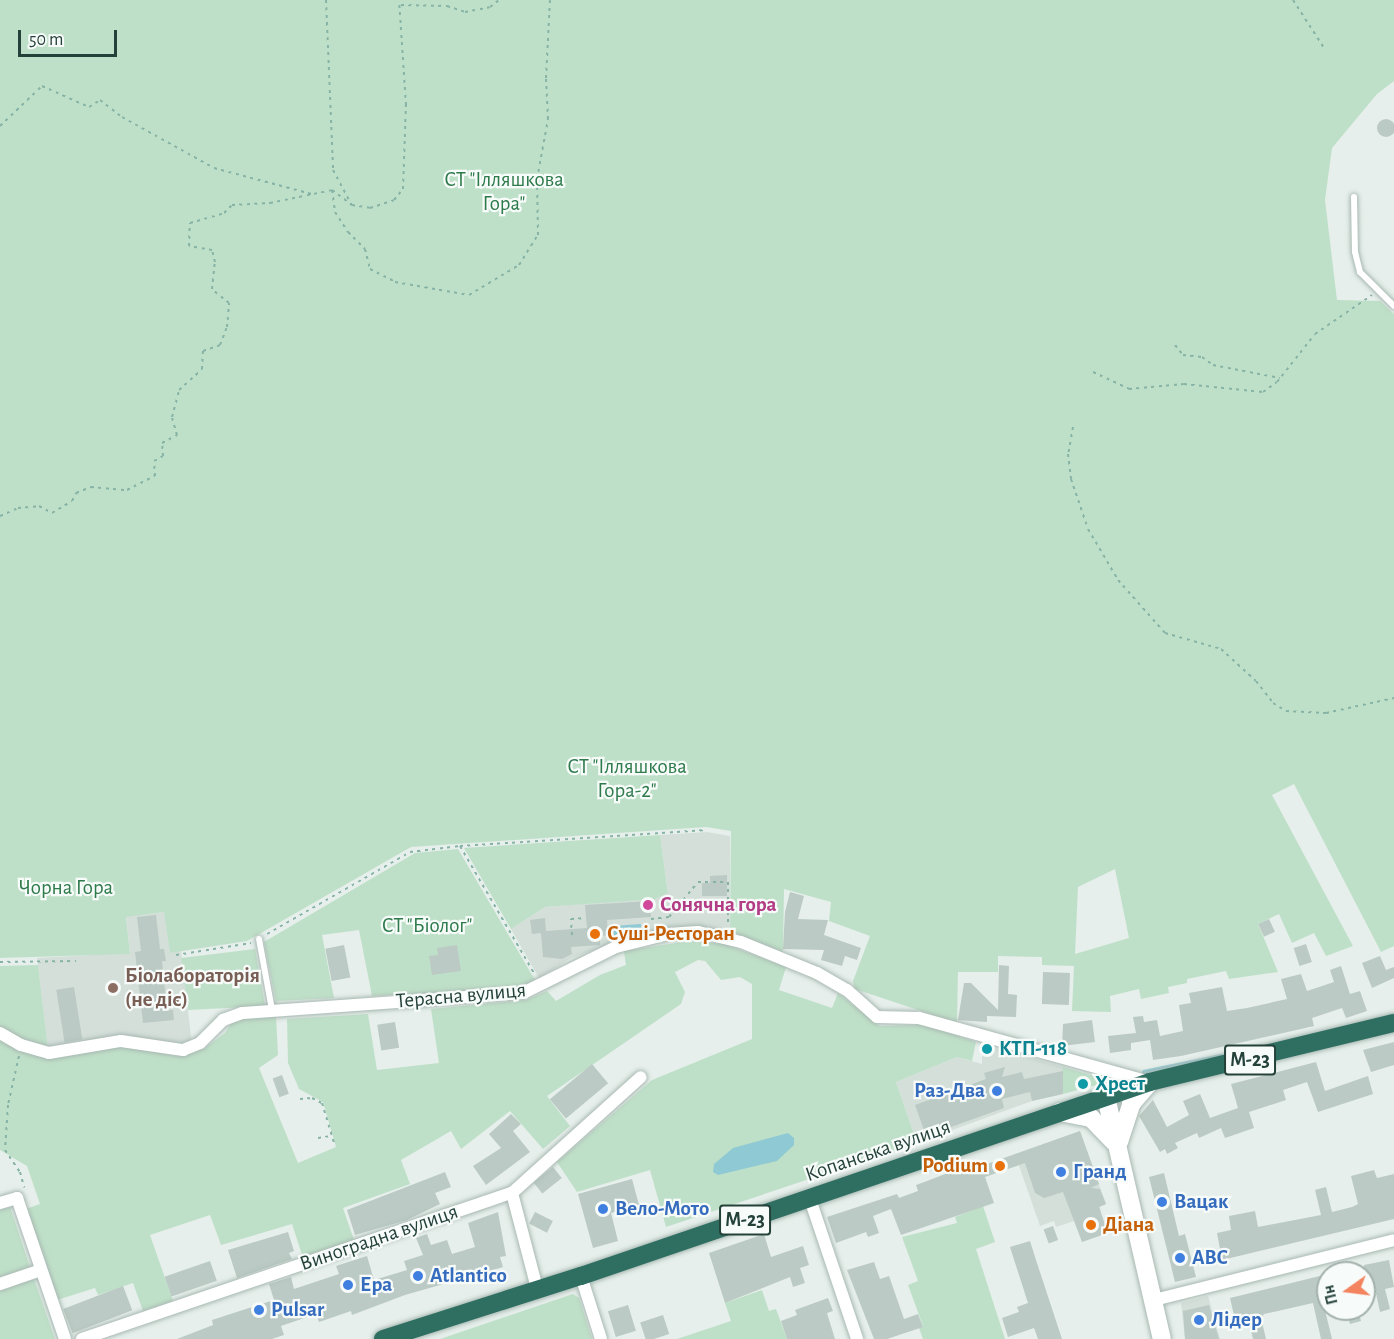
<!DOCTYPE html>
<html>
<head>
<meta charset="utf-8">
<style>
	body { margin:0 }
	#map { position:relative; width:1394px; height:1339px; overflow:hidden; background:#e6efeb; font-family:"Alegreya Sans",sans-serif }
	div>[style] { position:absolute }
	.built>* { inset:0; background:#d4dfda }
	.green>* { inset:0; background:#bfe0c8 }
	.water>* { inset:0; background:#8ec9d4 }
	.stream>* { height:4px; margin:-2px; padding:0 2px; transform-origin:2px; border-radius:2px; background:#8ec9d4 }
	.building>* { inset:0; background:#bbcac4; transform-origin:0 0 }
	.round { border-radius:50% }
	.path>* { height:2px; margin-top:-1px; transform-origin:0; background:repeating-linear-gradient(90deg,#86b3a5 0 3px,transparent 0 7.5px) }
	.roads { filter:drop-shadow(0 0 2px #a8b8b2) drop-shadow(0 0 2px #a8b8b2) }
	.lane>* { height:6px; margin:-3px; padding:0 3px; transform-origin:3px; border-radius:3px; background:#fff }
	.street>* { height:12px; margin:-6px; padding:0 6px; transform-origin:6px; border-radius:6px; background:#fff }
	.secondary>* { height:18px; margin:-9px; padding:0 9px; transform-origin:9px; border-radius:9px; background:#fff }
	.highway>* { height:18px; margin:-9px; padding:0 9px; transform-origin:9px; border-radius:9px; background:#2f6f62 }
	.dots>* { width:16px; height:16px; translate:-50% -50%; box-sizing:border-box; border:3px solid #f7fbf9; border-radius:50% }
	span { translate:-50% -50%; white-space:nowrap; text-align:center; line-height:1.15; -webkit-text-stroke:4.5px #f7fbf9; paint-order:stroke }
	.shield-label span { padding:2px 4px; background:#f7fbf9; border:2px solid; border-radius:4px; -webkit-text-stroke-width:0 }
	.shield-label { font-size:20px; color:#24423a; font-weight:700 }
	.park-label { font-size:21px; color:#2d7a4b }
	.hotel-label { font-size:21px; color:#b23c85; font-weight:700 }
	.left { translate:0 -50%; text-align:left }
	.food-label { font-size:21px; color:#c56008; font-weight:700 }
	.right { translate:-100% -50%; text-align:right }
	.education-label { font-size:21px; color:#785e54; font-weight:700 }
	.street-label { font-size:21px; color:#24423a }
	.culture-label { font-size:21px; color:#0d838f; font-weight:700 }
	.shop-label { font-size:21px; color:#366cbe; font-weight:700 }
	.north { position:absolute; left:1316px; top:1261px; width:60px; height:60px; box-sizing:border-box; background:#f7fbf9; border:2px solid #a3b1ad; border-radius:50%; rotate:256deg; font-size:16px; font-weight:700; line-height:24px; text-align:center; color:#24423a }
	.north::after { content:''; display:block; margin:auto; width:21px; height:27px; background:#f4845f; clip-path:polygon(50% 0,100% 100%,50% 72%,0 100%) }
	.scale { position:absolute; left:18px; top:30px; width:99px; height:27px; box-sizing:border-box; border:3px solid #24423a; border-top:0; padding-left:8px; font-size:18px; line-height:21px; white-space:nowrap; color:#24423a; -webkit-text-stroke:4px #f7fbf9; paint-order:stroke }
</style>
</head>
<body>
<div id="map">
	<div class="built">
		<i style="clip-path:polygon(707px 832px,730px 836px,730px 931px,686px 926px,642px 933px,571px 958px,539px 978px,511px 929px,545px 907px,655px 898px,668px 892px,660px 835px)"></i>
		<i style="clip-path:polygon(165px 912px,170px 953px,181px 951px,192px 1045px,48px 1048px,37px 958px,130px 953px,126px 916px)"></i>
		<i style="clip-path:polygon(994px 1048px,1063px 1067px,1063px 1094px,1032px 1101px,917px 1143px,896px 1082px,957px 1057px,982px 1064px,982px 1052px,992px 1055px)"></i>
		<i style="clip-path:polygon(1080px 1131px,1106px 1204px,1100px 1207px,1101px 1212px,1056px 1227px,1054px 1221px,1040px 1226px,1015px 1154px)"></i>
		<i style="clip-path:polygon(1208px 1296px,1220px 1339px,1185px 1339px,1181px 1303px)"></i>
	</div>
	<div class="green">
		<i style="clip-path:polygon(evenodd,0 0,1394px 0,1394px 81px,1377px 94px,1332px 148px,1325px 200px,1337px 300px,1380px 301px,1394px 314px,1394px 946px,1381px 952px,1294px 784px,1272px 795px,1353px 946px,1326px 956px,1314px 933px,1292px 943px,1279px 914px,1258px 924px,1278px 972px,1229px 979px,1226px 971px,1187px 979px,1187px 983px,1168px 987px,1169px 993px,1141px 999px,1139px 989px,1110px 996px,1111px 1012px,1072px 1011px,1074px 966px,1042px 965px,1042px 957px,998px 956px,998px 972px,958px 972px,957px 1023px,855px 989px,853px 981px,870px 936px,829px 921px,831px 902px,784px 889px,783px 952px,730px 931px,731px 831px,706px 827px,411px 847px,247px 941px,170px 953px,164px 912px,126px 917px,130px 954px,0 958px,0 0,1115px 869px,1129px 938px,1075px 954px,1078px 887px,1115px 869px)"></i>
		<i style="clip-path:polygon(660px 835px,668px 893px,655px 899px,545px 907px,511px 929px,464px 848px)"></i>
		<i style="clip-path:polygon(458px 849px,535px 980px,515px 988px,372px 996px,359px 930px,322px 935px,334px 998px,276px 1001px,264px 942px,415px 853px)"></i>
		<i style="clip-path:polygon(689px 941px,724px 944px,786px 967px,779px 990px,832px 1008px,838px 993px,880px 1026px,926px 1025px,976px 1042px,972px 1061px,957px 1057px,896px 1082px,917px 1143px,666px 1227px,650px 1170px,577px 1192px,557px 1162px,652px 1080px,752px 1039px,752px 984px,740px 977px,721px 980px,705px 961px,698px 960px,675px 972px,685px 992px,681px 1004px,547px 1096px,570px 1126px,543px 1149px,510px 1111px,461px 1149px,451px 1131px,401px 1160px,410px 1184px,343px 1208px,354px 1240px,303px 1258px,292px 1224px,221px 1245px,210px 1215px,150px 1235px,173px 1301px,143px 1311px,133px 1283px,98px 1295px,95px 1288px,57px 1300px,26px 1209px,40px 1204px,27px 1166px,0 1150px,0 1040px,40px 1057px,69px 1056px,120px 1046px,176px 1056px,205px 1048px,225px 1033px,234px 1019px,276px 1016px,278px 1055px,259px 1068px,298px 1163px,336px 1147px,323px 1102px,299px 1089px,288px 1063px,287px 1019px,368px 1014px,377px 1070px,439px 1063px,431px 1009px,526px 1000px,547px 991px,556px 1001px,600px 975px,626px 965px,624px 951px)"></i>
		<i style="clip-path:polygon(255px 949px,265px 1006px,188px 1010px,181px 958px)"></i>
		<i style="clip-path:polygon(38px 965px,48px 1048px,25px 1042px,0 1029px,0 966px)"></i>
		<i style="clip-path:polygon(1063px 1067px,1104px 1079px,1104px 1083px,1063px 1094px)"></i>
		<i style="clip-path:polygon(983px 1206px,995px 1242px,976px 1249px,1005px 1339px,923px 1339px,919px 1328px,923px 1326px,908px 1285px,918px 1281px,902px 1237px,957px 1223px,955px 1217px)"></i>
		<i style="clip-path:polygon(10px 1207px,30px 1267px,0 1277px,0 1210px)"></i>
		<i style="clip-path:polygon(34px 1279px,55px 1339px,0 1339px,0 1291px)"></i>
		<i style="clip-path:polygon(762px 1290px,769px 1311px,776px 1309px,787px 1339px,677px 1339px,731px 1321px,725px 1303px)"></i>
		<i style="clip-path:polygon(573px 1294px,579px 1298px,592px 1339px,440px 1339px)"></i>
	</div>
	<div class="water">
		<i style="clip-path:polygon(641px 924px,641px 929px,614px 937px,613px 926px)"></i>
		<i style="clip-path:polygon(788px 1133px,794px 1138px,794px 1145px,777px 1161px,718px 1175px,713px 1172px,714px 1164px,733px 1148px)"></i>
	</div>
	<div class="stream">
		<i style="left:1144px;top:1072px;width:79px;rotate:-11.7deg"></i>
	</div>
	<div class="building">
		<i class="round" style="left:1377px;top:119px;width:18px;height:18px"></i>
		<i style="clip-path:polygon(727px 875px,727px 896px,702px 896px,702px 883px,710px 883px,710px 876px)"></i>
		<i style="clip-path:polygon(790px 892px,804px 896px,798px 919px,828px 920px,824px 935px,861px 948px,857px 960px,845px 956px,842px 966px,821px 960px,824px 950px,783px 949px,785px 912px)"></i>
		<i style="clip-path:polygon(650px 901px,651px 917px,607px 920px,608px 935px,600px 936px,600px 945px,571px 947px,572px 954px,562px 959px,543px 957px,541px 933px,532px 934px,530px 920px,545px 918px,546px 931px,587px 928px,585px 905px)"></i>
		<i style="clip-path:polygon(156px 915px,160px 949px,164px 949px,166px 961px,162px 961px,167px 1010px,173px 1010px,174px 1020px,143px 1023px,135px 952px,141px 951px,137px 917px)"></i>
		<i style="left:1269px;top:919px;width:14px;height:12px;rotate:65deg"></i>
		<i style="left:1306px;top:944px;width:19px;height:13px;rotate:72deg"></i>
		<i style="left:344px;top:945px;width:33px;height:19px;rotate:79deg"></i>
		<i style="clip-path:polygon(457px 945px,461px 971px,432px 975px,429px 956px,438px 955px,437px 948px)"></i>
		<i style="clip-path:polygon(1380px 956px,1386px 970px,1394px 967px,1394px 978px,1372px 988px,1362px 963px)"></i>
		<i style="clip-path:polygon(999px 965px,1009px 966px,1008px 994px,1017px 995px,1016px 1017px,987px 1016px,987px 1022px,958px 1020px,964px 983px,971px 983px,998px 1010px)"></i>
		<i style="clip-path:polygon(1341px 966px,1350px 994px,1360px 991px,1367px 1011px,1346px 1018px,1342px 1008px,1312px 1018px,1314px 1026px,1181px 1056px,1153px 1060px,1150px 1040px,1131px 1043px,1131px 1050px,1110px 1053px,1108px 1036px,1136px 1033px,1133px 1017px,1143px 1016px,1144px 1022px,1157px 1020px,1160px 1036px,1183px 1031px,1179px 1005px,1191px 1003px,1189px 993px,1222px 987px,1227px 1011px,1247px 1008px,1287px 999px,1281px 979px,1301px 974px,1307px 991px,1334px 982px,1330px 970px)"></i>
		<i style="left:1043px;top:972px;width:27px;height:32px;rotate:2deg"></i>
		<i style="left:74px;top:987px;width:53px;height:18px;rotate:81deg"></i>
		<i style="clip-path:polygon(1092px 1020px,1095px 1042px,1062px 1046px,1063px 1024px)"></i>
		<i style="left:395px;top:1022px;width:26px;height:18px;rotate:81deg"></i>
		<i style="clip-path:polygon(1394px 1042px,1394px 1065px,1371px 1072px,1363px 1050px)"></i>
		<i style="clip-path:polygon(1316px 1062px,1325px 1091px,1368px 1076px,1373px 1094px,1318px 1112px,1307px 1082px,1283px 1090px,1286px 1100px,1249px 1112px,1254px 1128px,1225px 1138px,1221px 1128px,1199px 1138px,1197px 1133px,1175px 1143px,1178px 1148px,1167px 1154px,1165px 1149px,1160px 1152px,1139px 1116px,1153px 1100px,1167px 1127px,1189px 1115px,1183px 1101px,1200px 1094px,1210px 1118px,1238px 1108px,1231px 1084px)"></i>
		<i style="left:592px;top:1064px;width:25px;height:55px;rotate:50deg"></i>
		<i style="clip-path:polygon(1005px 1067px,1002px 1077px,1022px 1072px,1024px 1079px,1063px 1071px,1063px 1094px,1032px 1101px,1030px 1092px,1002px 1099px,1004px 1108px,926px 1136px,915px 1105px,986px 1079px,984px 1073px)"></i>
		<i style="left:282px;top:1075px;width:20px;height:10px;rotate:70deg"></i>
		<i style="clip-path:polygon(511px 1114px,521px 1124px,513px 1131px,530px 1152px,486px 1185px,473px 1166px,501px 1148px,489px 1134px)"></i>
		<i style="clip-path:polygon(1080px 1131px,1099px 1184px,1091px 1188px,1100px 1189px,1106px 1204px,1099px 1207px,1108px 1233px,1082px 1242px,1063px 1192px,1044px 1198px,1035px 1193px,1025px 1163px,985px 1177px,994px 1203px,901px 1235px,891px 1209px,873px 1216px,879px 1233px,868px 1237px,866px 1232px,836px 1243px,827px 1217px,897px 1194px,899px 1198px,918px 1191px,916px 1185px,927px 1181px,979px 1161px,981px 1166px)"></i>
		<i style="left:553px;top:1167px;width:14px;height:25px;rotate:51deg"></i>
		<i style="clip-path:polygon(1374px 1170px,1377px 1178px,1394px 1174px,1394px 1219px,1222px 1260px,1217px 1233px,1231px 1230px,1229px 1216px,1255px 1211px,1258px 1227px,1321px 1215px,1315px 1190px,1326px 1187px,1332px 1212px,1352px 1207px,1358px 1204px,1351px 1176px)"></i>
		<i style="clip-path:polygon(445px 1172px,451px 1187px,435px 1193px,440px 1204px,407px 1220px,355px 1235px,347px 1210px)"></i>
		<i style="clip-path:polygon(1164px 1173px,1179px 1236px,1185px 1234px,1196px 1277px,1175px 1282px,1149px 1177px)"></i>
		<i style="clip-path:polygon(632px 1179px,639px 1205px,611px 1213px,618px 1241px,593px 1248px,578px 1194px)"></i>
		<i style="clip-path:polygon(498px 1212px,506px 1256px,500px 1257px,503px 1267px,405px 1295px,352px 1315px,351px 1311px,319px 1322px,316px 1314px,281px 1326px,284px 1335px,272px 1339px,177px 1339px,213px 1325px,212px 1320px,274px 1300px,269px 1284px,291px 1277px,294px 1289px,339px 1274px,336px 1266px,367px 1256px,374px 1280px,407px 1270px,404px 1261px,423px 1255px,416px 1238px,427px 1234px,431px 1245px,447px 1240px,452px 1254px,475px 1247px,468px 1223px)"></i>
		<i style="left:535px;top:1212px;width:20px;height:13px;rotate:27deg"></i>
		<i style="left:1053px;top:1226px;width:15px;height:10px;rotate:70deg"></i>
		<i style="clip-path:polygon(288px 1232px,294px 1251px,289px 1253px,292px 1259px,237px 1278px,228px 1250px)"></i>
		<i style="clip-path:polygon(764px 1234px,771px 1257px,803px 1246px,809px 1265px,800px 1268px,805px 1283px,793px 1287px,790px 1277px,725px 1303px,709px 1253px)"></i>
		<i style="clip-path:polygon(1030px 1241px,1036px 1260px,1062px 1339px,1038px 1339px,1034px 1328px,1008px 1337px,1002px 1318px,1019px 1312px,1017px 1307px,1028px 1303px,1010px 1247px)"></i>
		<i style="clip-path:polygon(1389px 1260px,1394px 1287px,1385px 1289px,1390px 1309px,1380px 1312px,1375px 1289px,1364px 1291px,1364px 1265px)"></i>
		<i style="left:210px;top:1261px;width:21px;height:48px;rotate:71deg"></i>
		<i style="clip-path:polygon(874px 1262px,880px 1279px,889px 1276px,904px 1319px,918px 1314px,923px 1327px,887px 1339px,874px 1339px,847px 1270px)"></i>
		<i style="clip-path:polygon(1328px 1274px,1328px 1300px,1323px 1302px,1332px 1339px,1321px 1339px,1313px 1303px,1264px 1314px,1261px 1318px,1266px 1339px,1253px 1339px,1249px 1322px,1236px 1324px,1230px 1298px)"></i>
		<i style="left:123px;top:1286px;width:26px;height:64px;rotate:69deg"></i>
		<i style="clip-path:polygon(828px 1298px,833px 1311px,827px 1313px,835px 1339px,787px 1339px,781px 1321px,797px 1315px,795px 1310px)"></i>
		<i style="left:628px;top:1305px;width:27px;height:21px;rotate:73deg"></i>
		<i style="clip-path:polygon(1209px 1305px,1219px 1339px,1185px 1339px,1183px 1311px)"></i>
		<i style="clip-path:polygon(1346px 1309px,1358px 1309px,1361px 1321px,1350px 1324px)"></i>
		<i style="left:663px;top:1315px;width:20px;height:24px;rotate:72deg"></i>
	</div>
	<div class="path">
		<i style="left:326px;top:0;width:170px;rotate:87.6deg"></i>
		<i style="left:333px;top:170px;width:40px;rotate:62deg"></i>
		<i style="left:352px;top:205px;width:18px;rotate:9deg"></i>
		<i style="left:370px;top:208px;width:25px;rotate:-18deg"></i>
		<i style="left:394px;top:200px;width:14px;rotate:-51deg"></i>
		<i style="left:403px;top:189px;width:84px;rotate:-88deg"></i>
		<i style="left:406px;top:105px;width:105px;rotate:-93.8deg"></i>
		<i style="left:1293px;top:0;width:57px;rotate:57.1deg"></i>
		<i style="left:401px;top:5px;width:46px;rotate:1.2deg"></i>
		<i style="left:447px;top:6px;width:19px;rotate:18deg"></i>
		<i style="left:465px;top:12px;width:25px;rotate:-11deg"></i>
		<i style="left:490px;top:7px;width:11px;rotate:-38deg"></i>
		<i style="left:0;top:126px;width:58px;rotate:-43.6deg"></i>
		<i style="left:42px;top:86px;width:51px;rotate:24.1deg"></i>
		<i style="left:89px;top:107px;width:13px;rotate:-32deg"></i>
		<i style="left:100px;top:100px;width:28px;rotate:38deg"></i>
		<i style="left:122px;top:117px;width:105px;rotate:29deg"></i>
		<i style="left:214px;top:168px;width:101px;rotate:14.9deg"></i>
		<i style="left:332px;top:190px;width:22px;rotate:82deg"></i>
		<i style="left:335px;top:212px;width:24px;rotate:57deg"></i>
		<i style="left:348px;top:232px;width:24px;rotate:45deg"></i>
		<i style="left:365px;top:249px;width:21px;rotate:76deg"></i>
		<i style="left:370px;top:269px;width:28px;rotate:27deg"></i>
		<i style="left:395px;top:282px;width:75px;rotate:10deg"></i>
		<i style="left:469px;top:295px;width:58px;rotate:-31deg"></i>
		<i style="left:519px;top:265px;width:36px;rotate:-58deg"></i>
		<i style="left:538px;top:235px;width:56px;rotate:-91deg"></i>
		<i style="left:537px;top:179px;width:61px;rotate:-79.6deg"></i>
		<i style="left:548px;top:119px;width:41px;rotate:-92.8deg"></i>
		<i style="left:546px;top:78px;width:78px;rotate:-87.1deg"></i>
		<i style="left:1175px;top:345px;width:13px;rotate:51deg"></i>
		<i style="left:1183px;top:355px;width:19px;rotate:6deg"></i>
		<i style="left:1202px;top:357px;width:14px;rotate:36deg"></i>
		<i style="left:1213px;top:365px;width:68px;rotate:11deg"></i>
		<i style="left:1093px;top:372px;width:40px;rotate:25deg"></i>
		<i style="left:1129px;top:389px;width:55px;rotate:-5.2deg"></i>
		<i style="left:1184px;top:384px;width:79px;rotate:5.8deg"></i>
		<i style="left:1263px;top:392px;width:17px;rotate:-36deg"></i>
		<i style="left:1277px;top:382px;width:61px;rotate:-51.6deg"></i>
		<i style="left:1315px;top:334px;width:69px;rotate:-34.4deg"></i>
		<i style="left:1073px;top:427px;width:27px;rotate:100deg"></i>
		<i style="left:1068px;top:454px;width:25px;rotate:83deg"></i>
		<i style="left:1071px;top:479px;width:53px;rotate:71.2deg"></i>
		<i style="left:1088px;top:529px;width:59px;rotate:59.5deg"></i>
		<i style="left:1118px;top:580px;width:71px;rotate:48.4deg"></i>
		<i style="left:1165px;top:633px;width:58px;rotate:15.9deg"></i>
		<i style="left:1221px;top:649px;width:47px;rotate:42.4deg"></i>
		<i style="left:1256px;top:681px;width:28px;rotate:52deg"></i>
		<i style="left:1273px;top:703px;width:15px;rotate:32deg"></i>
		<i style="left:1286px;top:711px;width:40px;rotate:2.9deg"></i>
		<i style="left:1326px;top:713px;width:70px;rotate:-12.4deg"></i>
		<i style="left:0;top:516px;width:20px;rotate:-24deg"></i>
		<i style="left:18px;top:508px;width:21px;rotate:-5deg"></i>
		<i style="left:39px;top:506px;width:15px;rotate:28deg"></i>
		<i style="left:52px;top:513px;width:23px;rotate:-31deg"></i>
		<i style="left:72px;top:501px;width:9px;rotate:-63deg"></i>
		<i style="left:76px;top:493px;width:16px;rotate:-22deg"></i>
		<i style="left:91px;top:487px;width:36px;rotate:5deg"></i>
		<i style="left:127px;top:490px;width:31px;rotate:-27deg"></i>
		<i style="left:155px;top:476px;width:15px;rotate:-94deg"></i>
		<i style="left:154px;top:461px;width:10px;rotate:-29deg"></i>
		<i style="left:163px;top:456px;width:13px;rotate:-94deg"></i>
		<i style="left:162px;top:443px;width:17px;rotate:-28deg"></i>
		<i style="left:177px;top:435px;width:19px;rotate:-106deg"></i>
		<i style="left:172px;top:417px;width:28px;rotate:-75deg"></i>
		<i style="left:179px;top:390px;width:31px;rotate:-42deg"></i>
		<i style="left:202px;top:369px;width:18px;rotate:-87deg"></i>
		<i style="left:203px;top:351px;width:18px;rotate:-19deg"></i>
		<i style="left:220px;top:345px;width:19px;rotate:-69deg"></i>
		<i style="left:227px;top:327px;width:24px;rotate:-85deg"></i>
		<i style="left:229px;top:303px;width:22px;rotate:-141deg"></i>
		<i style="left:212px;top:289px;width:27px;rotate:-84deg"></i>
		<i style="left:215px;top:262px;width:12px;rotate:-104deg"></i>
		<i style="left:212px;top:250px;width:23px;rotate:-170deg"></i>
		<i style="left:189px;top:246px;width:23px;rotate:-88deg"></i>
		<i style="left:190px;top:223px;width:35px;rotate:-16deg"></i>
		<i style="left:224px;top:213px;width:11px;rotate:-45deg"></i>
		<i style="left:232px;top:205px;width:38px;rotate:-3deg"></i>
		<i style="left:270px;top:203px;width:63px;rotate:-11.8deg"></i>
		<i style="left:332px;top:190px;width:25px;rotate:37deg"></i>
		<i style="left:460px;top:846px;width:247px;rotate:-3.7deg"></i>
		<i style="left:651px;top:919px;width:18px;rotate:-6deg"></i>
		<i style="left:669px;top:917px;width:45px;rotate:-50.4deg"></i>
		<i style="left:698px;top:882px;width:30px"></i>
		<i style="left:728px;top:882px;width:44px;rotate:90deg"></i>
		<i style="left:267px;top:934px;width:165px;rotate:-29.8deg"></i>
		<i style="left:410px;top:852px;width:50px;rotate:-6.8deg"></i>
		<i style="left:460px;top:846px;width:147px;rotate:59.8deg"></i>
		<i style="left:572px;top:935px;width:16px;rotate:-94deg"></i>
		<i style="left:571px;top:919px;width:15px;rotate:-4deg"></i>
		<i style="left:176px;top:955px;width:76px;rotate:-9.1deg"></i>
		<i style="left:0;top:962px;width:76px;rotate:-0.8deg"></i>
		<i style="left:19px;top:1056px;width:50px;rotate:102.7deg"></i>
		<i style="left:8px;top:1105px;width:45px;rotate:93.8deg"></i>
		<i style="left:5px;top:1150px;width:27px;rotate:56deg"></i>
		<i style="left:20px;top:1172px;width:16px;rotate:75deg"></i>
		<i style="left:300px;top:1099px;width:12px;rotate:-5deg"></i>
		<i style="left:312px;top:1098px;width:11px;rotate:27deg"></i>
		<i style="left:322px;top:1103px;width:45px;rotate:73.2deg"></i>
		<i style="left:318px;top:1138px;width:12px;rotate:-9deg"></i>
	</div>
	<div class="roads">
		<div class="lane">
			<i style="left:1354px;top:197px;width:55px;rotate:89deg"></i>
			<i style="left:1355px;top:252px;width:21px;rotate:76deg"></i>
			<i style="left:1360px;top:272px;width:48px;rotate:45deg"></i>
			<i style="left:259px;top:939px;width:72px;rotate:79.6deg"></i>
		</div>
		<div class="street">
			<i style="left:0;top:1033px;width:24px;rotate:30deg"></i>
			<i style="left:21px;top:1045px;width:29px;rotate:16deg"></i>
			<i style="left:49px;top:1053px;width:73px;rotate:-9.5deg"></i>
			<i style="left:121px;top:1041px;width:63px;rotate:8.3deg"></i>
			<i style="left:183px;top:1050px;width:18px;rotate:-22deg"></i>
			<i style="left:200px;top:1043px;width:33px;rotate:-45deg"></i>
			<i style="left:223px;top:1020px;width:20px;rotate:-20deg"></i>
			<i style="left:242px;top:1013px;width:282px;rotate:-4.1deg"></i>
			<i style="left:523px;top:993px;width:104px;rotate:-26.3deg"></i>
			<i style="left:616px;top:947px;width:54px;rotate:-14deg"></i>
			<i style="left:668px;top:934px;width:30px;rotate:-4deg"></i>
			<i style="left:698px;top:932px;width:44px;rotate:13.1deg"></i>
			<i style="left:741px;top:942px;width:82px;rotate:22.2deg"></i>
			<i style="left:817px;top:973px;width:34px;rotate:30deg"></i>
			<i style="left:847px;top:990px;width:40px;rotate:42deg"></i>
			<i style="left:877px;top:1017px;width:42px;rotate:1.4deg"></i>
			<i style="left:919px;top:1018px;width:239px;rotate:15.5deg"></i>
			<i style="left:512px;top:1193px;width:98px;rotate:75.3deg"></i>
			<i style="left:810px;top:1199px;width:148px;rotate:71.4deg"></i>
			<i style="left:0;top:1203px;width:18px;rotate:-16deg"></i>
			<i style="left:17px;top:1198px;width:149px;rotate:71.2deg"></i>
			<i style="left:581px;top:1276px;width:66px;rotate:72.4deg"></i>
			<i style="left:0;top:1284px;width:43px;rotate:-18.9deg"></i>
			<i style="left:1154px;top:1300px;width:247px;rotate:-14deg"></i>
			<i style="left:82px;top:1339px;width:454px;rotate:-18.8deg"></i>
			<i style="left:512px;top:1193px;width:173px;rotate:-42deg"></i>
		</div>
		<div class="secondary">
			<i style="left:1106px;top:1097px;width:248px;rotate:77deg"></i>
			<i style="left:1060px;top:1112px;width:32px;rotate:11deg"></i>
			<i style="left:1091px;top:1118px;width:33px;rotate:46deg"></i>
			<i style="left:1119px;top:1142px;width:40px;rotate:-72deg"></i>
			<i style="left:1131px;top:1104px;width:29px;rotate:-49deg"></i>
		</div>
		<div class="highway">
			<i style="left:383px;top:1339px;width:208px;rotate:-17.7deg"></i>
			<i style="left:581px;top:1276px;width:601px;rotate:-18.83deg"></i>
			<i style="left:1150px;top:1082px;width:251px;rotate:-13.6deg"></i>
		</div>
	</div>
	<div class="dots">
		<i style="left:648px;top:905px;background:#d1479c"></i>
		<i style="left:595px;top:934px;background:#e8710a"></i>
		<i style="left:113px;top:988px;background:#8d6e63"></i>
		<i style="left:987px;top:1049px;background:#0f9aa8"></i>
		<i style="left:1083px;top:1084px;background:#0f9aa8"></i>
		<i style="left:997px;top:1091px;background:#3f7fe0"></i>
		<i style="left:1000px;top:1166px;background:#e8710a"></i>
		<i style="left:1061px;top:1172px;background:#3f7fe0"></i>
		<i style="left:1162px;top:1202px;background:#3f7fe0"></i>
		<i style="left:603px;top:1209px;background:#3f7fe0"></i>
		<i style="left:1091px;top:1225px;background:#e8710a"></i>
		<i style="left:1180px;top:1258px;background:#3f7fe0"></i>
		<i style="left:418px;top:1276px;background:#3f7fe0"></i>
		<i style="left:348px;top:1285px;background:#3f7fe0"></i>
		<i style="left:259px;top:1310px;background:#3f7fe0"></i>
		<i style="left:1199px;top:1320px;background:#3f7fe0"></i>
	</div>
	<div class="shield-label">
		<span style="left:1250px;top:1060px">М-23</span>
		<span style="left:745px;top:1220px">М-23</span>
	</div>
	<div class="park-label">
		<span style="left:504px;top:192px">СТ "Ілляшкова<br>Гора"</span>
		<span style="left:627px;top:779px">СТ "Ілляшкова<br>Гора-2"</span>
		<span style="left:66px;top:888px">Чорна Гора</span>
		<span style="left:427px;top:926px">СТ "Біолог"</span>
	</div>
	<div class="hotel-label">
		<span class="left" style="left:660px;top:905px">Сонячна гора</span>
	</div>
	<div class="food-label">
		<span class="left" style="left:607px;top:934px">Суші-Ресторан</span>
		<span class="right" style="left:988px;top:1166px">Podium</span>
		<span class="left" style="left:1103px;top:1225px">Діана</span>
	</div>
	<div class="education-label">
		<span class="left" style="left:125px;top:988px">Біолабораторія<br>(не діє)</span>
	</div>
	<div class="street-label">
		<span style="left:461px;top:996px;rotate:-5deg">Терасна вулиця</span>
		<span style="left:878px;top:1151px;rotate:-19deg">Копанська вулиця</span>
		<span style="left:379px;top:1238px;rotate:-19deg">Виноградна вулиця</span>
	</div>
	<div class="culture-label">
		<span class="left" style="left:999px;top:1049px">КТП-118</span>
		<span class="left" style="left:1095px;top:1084px">Хрест</span>
	</div>
	<div class="shop-label">
		<span class="right" style="left:985px;top:1091px">Раз-Два</span>
		<span class="left" style="left:1073px;top:1172px">Гранд</span>
		<span class="left" style="left:1174px;top:1202px">Вацак</span>
		<span class="left" style="left:615px;top:1209px">Вело-Мото</span>
		<span class="left" style="left:1192px;top:1258px">ABC</span>
		<span class="left" style="left:430px;top:1276px">Atlantico</span>
		<span class="left" style="left:360px;top:1285px">Ера</span>
		<span class="left" style="left:271px;top:1310px">Pulsar</span>
		<span class="left" style="left:1211px;top:1320px">Лідер</span>
	</div>
	<div class="north">Пн</div>
	<div class="scale">50 m</div>
</div>
</body>
</html>
